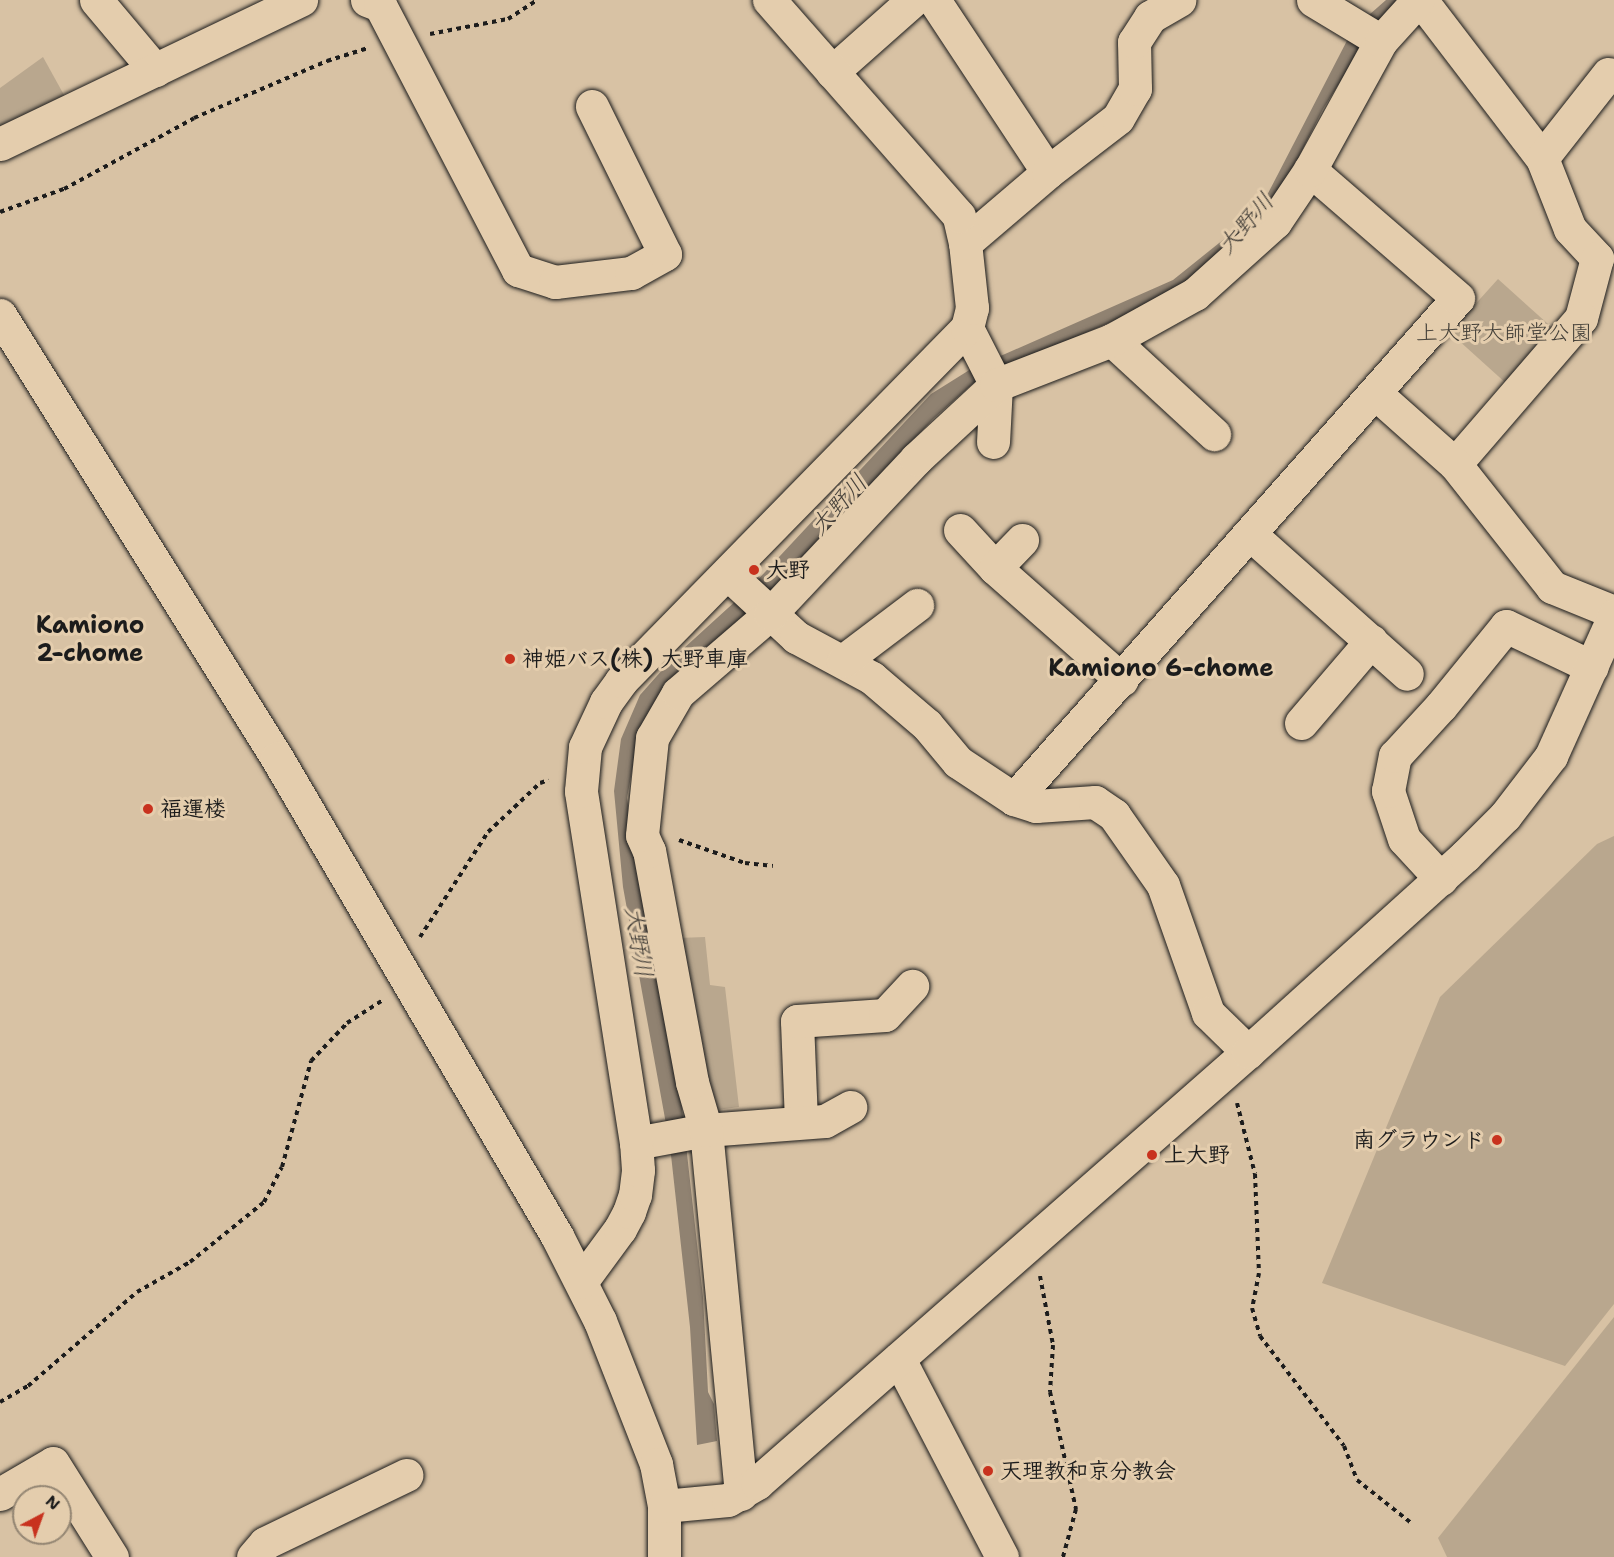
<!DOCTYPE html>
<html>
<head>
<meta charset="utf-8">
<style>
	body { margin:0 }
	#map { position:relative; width:1614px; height:1557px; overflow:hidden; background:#d8c2a4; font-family:"Shantell Sans","Klee One",sans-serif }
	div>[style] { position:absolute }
	.green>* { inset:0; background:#b9a78e; transform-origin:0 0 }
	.water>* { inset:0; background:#908271 }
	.path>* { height:4px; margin-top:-2px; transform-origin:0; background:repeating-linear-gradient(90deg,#1c1c1c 0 4.5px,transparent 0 9px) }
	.roads { filter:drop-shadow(0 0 2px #1c1c1c) drop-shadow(0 0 2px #1c1c1c) }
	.minor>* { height:33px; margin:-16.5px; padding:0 16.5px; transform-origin:16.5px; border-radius:16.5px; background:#e4cdad }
	.dots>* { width:16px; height:16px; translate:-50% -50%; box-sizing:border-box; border:3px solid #e4cdad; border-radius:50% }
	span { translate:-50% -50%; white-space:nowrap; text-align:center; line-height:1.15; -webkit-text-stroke:6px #e4cdad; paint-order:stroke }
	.park-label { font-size:22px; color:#433f38 }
	.poi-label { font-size:22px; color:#1c1c1c; font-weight:700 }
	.left { translate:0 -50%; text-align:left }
	.right { translate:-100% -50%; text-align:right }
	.water-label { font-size:24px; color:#45403a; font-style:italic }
	.neighbourhood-label { font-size:24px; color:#1c1c1c; font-weight:700 }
	.north { position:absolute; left:12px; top:1485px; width:60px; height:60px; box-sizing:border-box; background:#e4cdad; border:2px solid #948673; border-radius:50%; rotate:41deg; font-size:16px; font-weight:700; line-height:24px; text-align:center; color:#1c1c1c }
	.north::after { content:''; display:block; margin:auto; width:21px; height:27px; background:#c8321e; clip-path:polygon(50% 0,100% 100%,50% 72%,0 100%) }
</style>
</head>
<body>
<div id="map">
	<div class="green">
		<i style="clip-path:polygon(43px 57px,69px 104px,0 137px,0 88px)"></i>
		<i style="left:1498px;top:279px;width:82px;height:72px;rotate:42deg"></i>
		<i style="clip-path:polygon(1614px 836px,1614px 1304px,1565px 1366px,1322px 1283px,1440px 997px,1597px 844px)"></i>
		<i style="clip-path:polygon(705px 937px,710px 985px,725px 987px,739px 1107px,709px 1111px,678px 938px)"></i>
		<i style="clip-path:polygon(1614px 1317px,1614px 1557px,1447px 1557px,1438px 1538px)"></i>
	</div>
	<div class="water">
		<i style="clip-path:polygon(1386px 0,1408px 0,1366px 41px,1323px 109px,1286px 182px,1258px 229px,1178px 293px,977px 380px,933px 419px,782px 581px,636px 749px,627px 798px,643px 900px,681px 1100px,703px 1297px,708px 1392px,714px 1404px,717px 1441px,697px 1445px,690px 1327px,670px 1146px,623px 887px,614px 791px,621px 739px,640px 695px,672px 659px,750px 588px,931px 394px,971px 369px,1173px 280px,1249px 219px,1263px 203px,1353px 29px)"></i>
	</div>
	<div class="path">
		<i style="left:430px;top:34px;width:79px;rotate:-10.9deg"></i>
		<i style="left:508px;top:19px;width:35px;rotate:-33deg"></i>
		<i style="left:0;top:212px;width:68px;rotate:-19.8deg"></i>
		<i style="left:64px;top:189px;width:148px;rotate:-28.6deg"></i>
		<i style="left:194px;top:118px;width:145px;rotate:-23.2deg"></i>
		<i style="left:327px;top:61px;width:43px;rotate:-17.6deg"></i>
		<i style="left:679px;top:840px;width:70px;rotate:19.2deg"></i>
		<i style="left:745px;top:863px;width:28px;rotate:6deg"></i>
		<i style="left:420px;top:937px;width:125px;rotate:-57.1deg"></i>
		<i style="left:488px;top:832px;width:71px;rotate:-43.3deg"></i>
		<i style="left:540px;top:783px;width:9px;rotate:-18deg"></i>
		<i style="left:1237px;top:1103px;width:73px;rotate:75.8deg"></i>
		<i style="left:1255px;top:1174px;width:99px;rotate:87.7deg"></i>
		<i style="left:1259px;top:1273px;width:36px;rotate:101deg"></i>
		<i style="left:1252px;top:1308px;width:29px;rotate:74deg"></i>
		<i style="left:1260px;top:1336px;width:138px;rotate:52.6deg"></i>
		<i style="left:1344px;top:1446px;width:36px;rotate:69deg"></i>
		<i style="left:1357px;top:1480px;width:68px;rotate:38.4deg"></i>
		<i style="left:1040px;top:1276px;width:70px;rotate:79.3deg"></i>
		<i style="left:1053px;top:1345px;width:47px;rotate:93.7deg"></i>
		<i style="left:1050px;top:1392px;width:120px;rotate:77.5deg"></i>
		<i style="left:1076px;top:1509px;width:50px;rotate:105.2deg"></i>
		<i style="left:0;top:1402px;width:32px;rotate:-30deg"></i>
		<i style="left:28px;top:1386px;width:144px;rotate:-40.8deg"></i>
		<i style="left:137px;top:1292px;width:61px;rotate:-29.5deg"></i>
		<i style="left:190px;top:1262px;width:95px;rotate:-39deg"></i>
		<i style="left:264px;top:1202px;width:39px;rotate:-63deg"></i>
		<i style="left:282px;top:1167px;width:110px;rotate:-74.7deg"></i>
		<i style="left:311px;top:1061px;width:52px;rotate:-46.5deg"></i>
		<i style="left:347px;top:1023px;width:43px;rotate:-32.6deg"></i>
	</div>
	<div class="roads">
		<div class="minor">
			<i style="left:96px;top:0;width:92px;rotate:49.9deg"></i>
			<i style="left:367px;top:0;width:14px;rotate:21deg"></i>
			<i style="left:380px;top:5px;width:299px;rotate:62.5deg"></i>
			<i style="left:518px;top:270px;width:39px;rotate:18deg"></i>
			<i style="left:555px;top:282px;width:77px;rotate:-6.8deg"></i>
			<i style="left:631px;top:273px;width:39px;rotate:-29deg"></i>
			<i style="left:665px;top:254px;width:165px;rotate:-116.3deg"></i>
			<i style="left:934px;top:0;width:206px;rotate:56.5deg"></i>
			<i style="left:1313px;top:0;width:79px;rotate:31.1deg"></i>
			<i style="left:1421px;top:0;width:199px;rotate:52.6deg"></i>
			<i style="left:1542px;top:158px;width:76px;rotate:68.5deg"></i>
			<i style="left:1570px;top:229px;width:40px;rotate:47deg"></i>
			<i style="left:1597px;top:258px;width:62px;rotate:104.9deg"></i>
			<i style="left:1581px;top:318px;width:193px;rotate:130.8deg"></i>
			<i style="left:832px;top:72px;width:108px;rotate:-41.6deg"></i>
			<i style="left:0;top:144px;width:334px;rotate:-25.6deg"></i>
			<i style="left:1542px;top:158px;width:107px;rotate:-51.8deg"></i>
			<i style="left:965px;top:243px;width:109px;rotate:-40.5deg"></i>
			<i style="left:1048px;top:172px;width:88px;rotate:-37.6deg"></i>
			<i style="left:1118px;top:118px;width:34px;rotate:-60deg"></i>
			<i style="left:1135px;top:89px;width:47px;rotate:-91.2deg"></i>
			<i style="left:1134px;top:42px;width:30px;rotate:-57deg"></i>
			<i style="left:1150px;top:17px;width:34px;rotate:-30deg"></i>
			<i style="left:0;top:315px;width:522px;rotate:57.98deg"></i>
			<i style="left:277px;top:758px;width:554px;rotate:59.64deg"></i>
			<i style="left:557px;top:1236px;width:95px;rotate:63.2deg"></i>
			<i style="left:600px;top:1321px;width:154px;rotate:68.6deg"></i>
			<i style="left:656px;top:1464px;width:43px;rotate:79.2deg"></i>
			<i style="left:664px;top:1506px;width:51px;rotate:90deg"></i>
			<i style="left:967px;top:328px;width:64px;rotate:63deg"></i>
			<i style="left:996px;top:385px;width:57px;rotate:93deg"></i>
			<i style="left:1112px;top:340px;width:139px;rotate:42.7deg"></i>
			<i style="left:1375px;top:393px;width:107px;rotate:41.6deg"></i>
			<i style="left:1455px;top:464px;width:157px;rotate:51.7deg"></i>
			<i style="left:1552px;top:587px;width:67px;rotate:22deg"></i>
			<i style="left:960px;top:530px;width:52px;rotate:47.4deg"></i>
			<i style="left:995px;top:568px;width:169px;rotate:41.4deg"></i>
			<i style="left:1250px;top:534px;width:210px;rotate:41.7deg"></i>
			<i style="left:995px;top:568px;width:39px;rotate:-46deg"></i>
			<i style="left:728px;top:574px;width:93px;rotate:42.8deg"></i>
			<i style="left:796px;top:637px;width:86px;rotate:28.3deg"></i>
			<i style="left:872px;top:678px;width:72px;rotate:40.5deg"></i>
			<i style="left:927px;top:725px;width:48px;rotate:50deg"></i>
			<i style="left:958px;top:762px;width:67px;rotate:33.5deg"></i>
			<i style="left:1014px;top:799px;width:23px;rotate:18deg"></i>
			<i style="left:1036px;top:806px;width:59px;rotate:-3.9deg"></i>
			<i style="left:1095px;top:802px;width:23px;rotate:34deg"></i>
			<i style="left:1114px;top:815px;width:85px;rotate:55deg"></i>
			<i style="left:1163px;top:885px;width:136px;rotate:70.6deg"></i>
			<i style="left:1208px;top:1013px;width:56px;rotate:44.3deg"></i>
			<i style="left:843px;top:661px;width:93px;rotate:-37.1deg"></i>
			<i style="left:1301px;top:723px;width:108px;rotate:-49.5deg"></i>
			<i style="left:1014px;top:799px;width:669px;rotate:-48.45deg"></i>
			<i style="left:1458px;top:298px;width:196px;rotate:-139.1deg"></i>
			<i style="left:1441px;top:879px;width:54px;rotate:-132.8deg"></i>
			<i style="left:1404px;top:839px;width:51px;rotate:-108.4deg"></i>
			<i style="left:1388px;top:791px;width:36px;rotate:-79deg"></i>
			<i style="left:1395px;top:756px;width:68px;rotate:-47.4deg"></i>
			<i style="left:1441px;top:706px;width:103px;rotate:-50.9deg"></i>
			<i style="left:1506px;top:626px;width:95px;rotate:25.5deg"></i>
			<i style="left:801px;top:1121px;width:100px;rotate:-92.3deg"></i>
			<i style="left:797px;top:1021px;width:88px;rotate:-3.9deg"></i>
			<i style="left:885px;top:1015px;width:40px;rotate:-47deg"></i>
			<i style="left:636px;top:1143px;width:71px;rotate:-10.5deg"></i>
			<i style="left:706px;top:1130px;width:119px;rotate:-4.3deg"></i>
			<i style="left:825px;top:1121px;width:29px;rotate:-29deg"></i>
			<i style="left:581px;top:1282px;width:66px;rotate:-53.7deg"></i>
			<i style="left:620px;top:1229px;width:19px;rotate:-62deg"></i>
			<i style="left:629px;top:1212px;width:18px;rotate:-71deg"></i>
			<i style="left:635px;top:1195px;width:25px;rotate:-83deg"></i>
			<i style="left:638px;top:1170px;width:27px;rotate:-94deg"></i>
			<i style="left:636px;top:1143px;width:356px;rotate:-98.9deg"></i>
			<i style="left:581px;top:791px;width:44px;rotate:-84.8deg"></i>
			<i style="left:585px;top:747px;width:50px;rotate:-65deg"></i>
			<i style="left:606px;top:702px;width:26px;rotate:-54deg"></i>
			<i style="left:621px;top:681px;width:494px;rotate:-45.6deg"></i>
			<i style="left:967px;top:328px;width:21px;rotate:-76deg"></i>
			<i style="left:972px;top:308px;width:65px;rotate:-96.1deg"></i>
			<i style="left:965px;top:243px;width:28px;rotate:-103deg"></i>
			<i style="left:959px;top:216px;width:288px;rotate:-131.3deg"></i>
			<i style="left:899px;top:1359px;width:223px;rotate:62.5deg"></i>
			<i style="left:0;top:1494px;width:61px;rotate:-30.3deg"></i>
			<i style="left:53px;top:1463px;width:111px;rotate:57.9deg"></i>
			<i style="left:741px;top:1494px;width:366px;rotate:-95.5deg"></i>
			<i style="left:706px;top:1130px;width:50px;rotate:-106.3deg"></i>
			<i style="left:692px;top:1082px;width:235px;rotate:-100.5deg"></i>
			<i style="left:649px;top:851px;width:17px;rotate:-114deg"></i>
			<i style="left:642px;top:835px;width:98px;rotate:-84.1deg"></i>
			<i style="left:652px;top:738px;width:52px;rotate:-60deg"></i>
			<i style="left:678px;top:693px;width:121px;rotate:-40.7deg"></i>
			<i style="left:770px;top:614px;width:213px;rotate:-46.7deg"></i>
			<i style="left:916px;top:459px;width:109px;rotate:-42.8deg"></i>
			<i style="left:996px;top:385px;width:124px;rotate:-21.2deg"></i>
			<i style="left:1112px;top:340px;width:95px;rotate:-29deg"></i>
			<i style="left:1195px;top:294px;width:108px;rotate:-42deg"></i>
			<i style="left:1275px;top:222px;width:63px;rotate:-56.1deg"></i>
			<i style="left:1310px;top:170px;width:147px;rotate:-61.2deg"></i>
			<i style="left:1381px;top:41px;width:55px;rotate:-47.9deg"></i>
			<i style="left:664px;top:1506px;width:64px;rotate:-5.4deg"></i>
			<i style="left:728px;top:1500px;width:34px;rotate:-30deg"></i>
			<i style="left:757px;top:1483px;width:653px;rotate:-41.28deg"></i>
			<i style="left:1248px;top:1052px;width:292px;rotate:-42.1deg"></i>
			<i style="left:1465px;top:856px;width:57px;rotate:-45deg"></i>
			<i style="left:1505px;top:816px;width:76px;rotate:-52.5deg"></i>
			<i style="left:1551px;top:756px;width:154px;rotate:-65.8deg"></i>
			<i style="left:253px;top:1557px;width:18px;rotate:-49deg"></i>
			<i style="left:265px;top:1543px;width:157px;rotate:-25.7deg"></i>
		</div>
	</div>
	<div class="dots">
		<i style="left:754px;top:570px;background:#c8321e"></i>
		<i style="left:510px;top:659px;background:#c8321e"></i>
		<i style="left:148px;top:809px;background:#c8321e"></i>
		<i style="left:1497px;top:1140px;background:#c8321e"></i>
		<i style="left:1152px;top:1155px;background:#c8321e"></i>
		<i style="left:988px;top:1471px;background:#c8321e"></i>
	</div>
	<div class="park-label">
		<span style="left:1504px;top:333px">上大野大師堂公園</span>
	</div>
	<div class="poi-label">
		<span class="left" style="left:766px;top:570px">大野</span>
		<span class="left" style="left:522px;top:659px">神姫バス(株) 大野車庫</span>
		<span class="left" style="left:160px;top:809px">福運楼</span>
		<span class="right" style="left:1485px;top:1140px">南グラウンド</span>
		<span class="left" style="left:1164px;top:1155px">上大野</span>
		<span class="left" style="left:1000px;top:1471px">天理教和京分教会</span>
	</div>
	<div class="water-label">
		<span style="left:1246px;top:224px;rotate:-49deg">大野川</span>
		<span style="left:839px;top:505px;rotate:-48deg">大野川</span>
		<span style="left:638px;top:942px;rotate:81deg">大野川</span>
	</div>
	<div class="neighbourhood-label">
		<span style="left:90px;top:640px">Kamiono<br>2-chome</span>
		<span style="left:1161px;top:669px">Kamiono 6-chome</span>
	</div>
	<div class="north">N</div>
</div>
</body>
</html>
